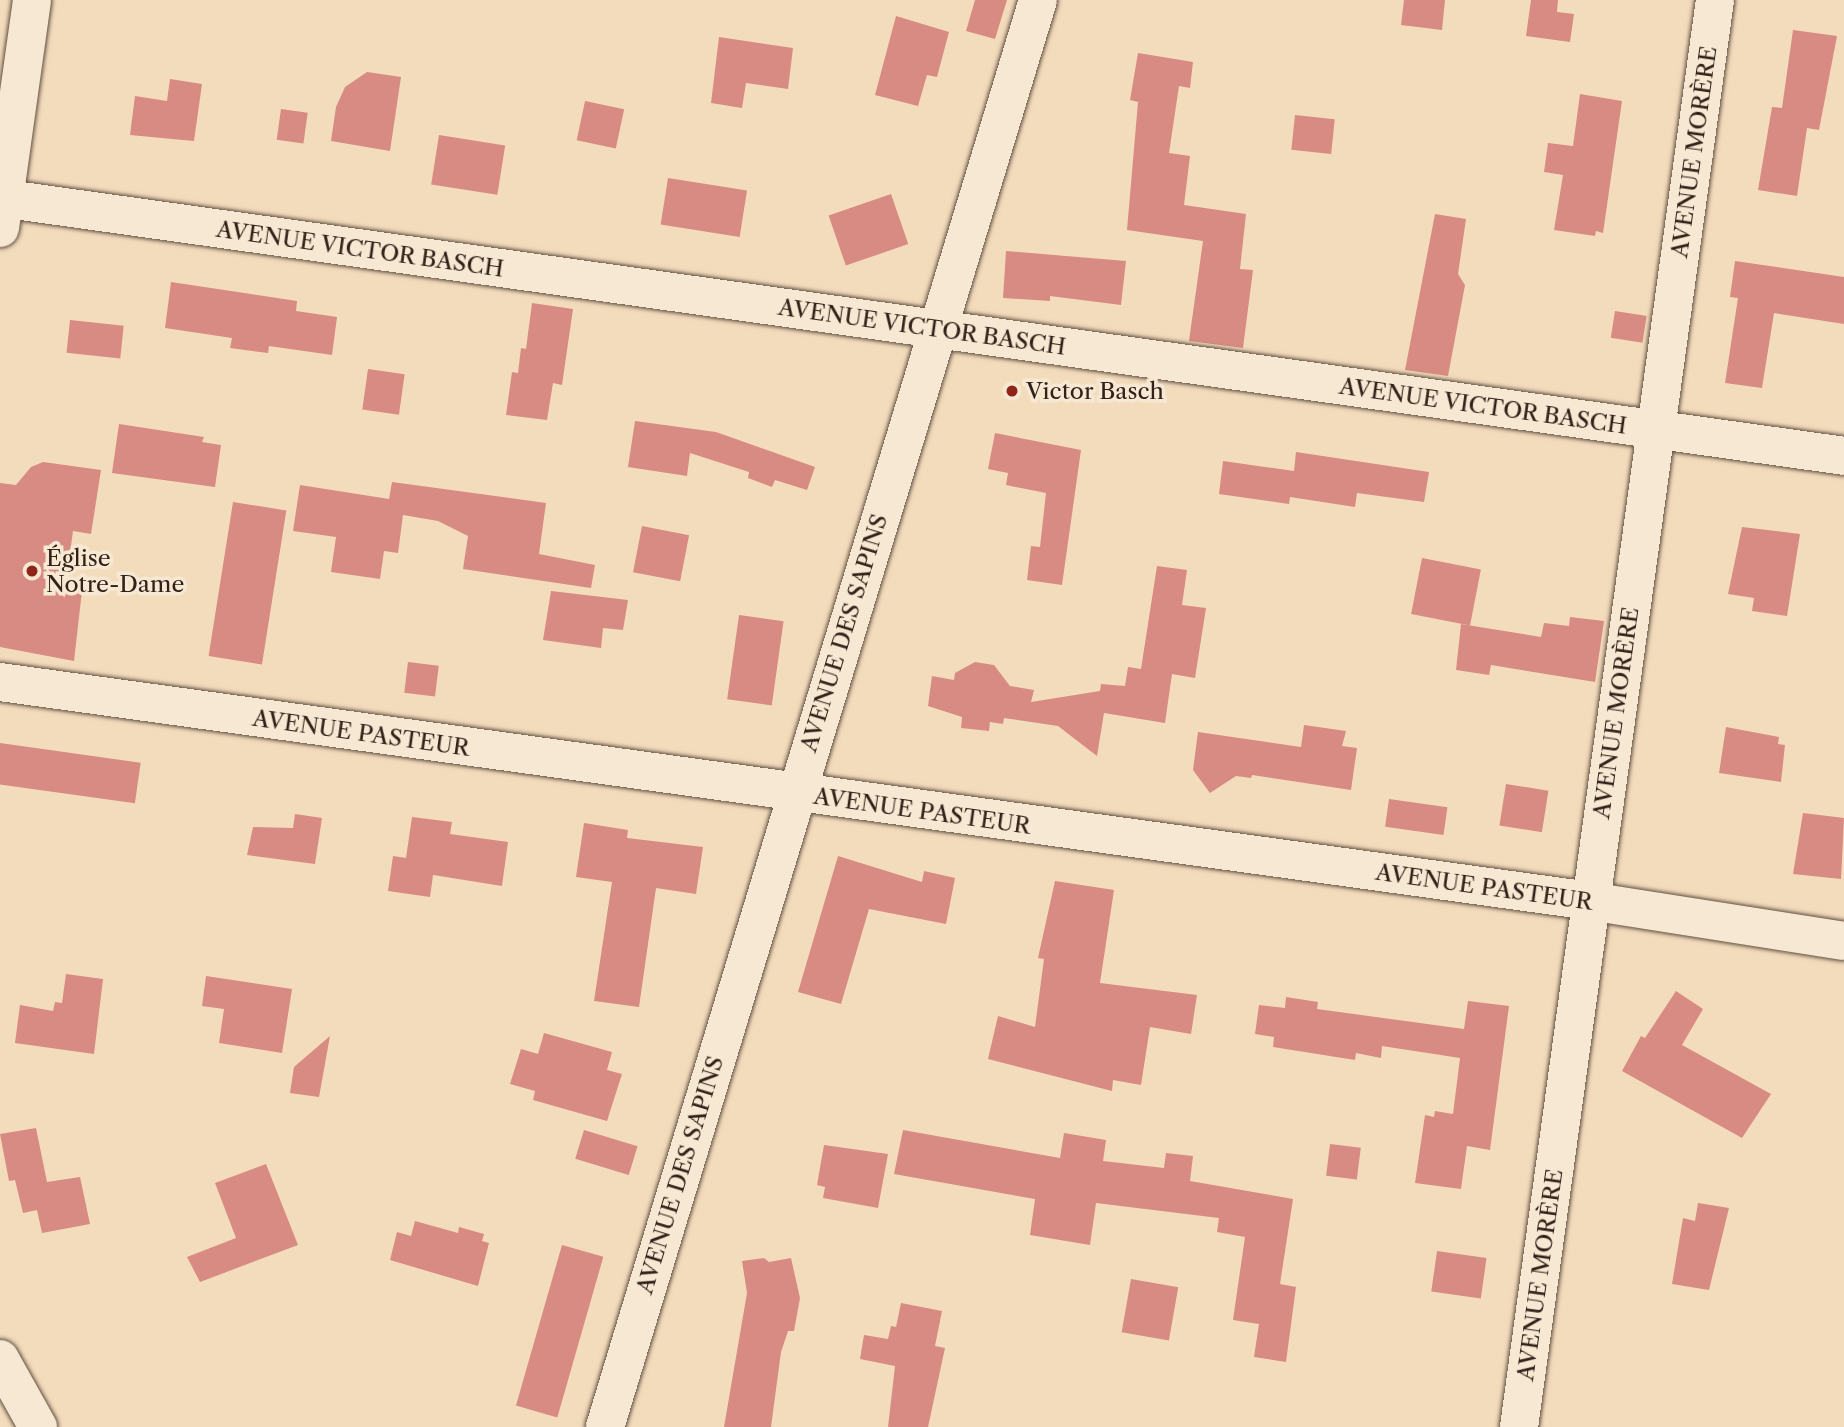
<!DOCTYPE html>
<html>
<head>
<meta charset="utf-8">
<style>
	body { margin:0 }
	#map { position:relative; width:1844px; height:1427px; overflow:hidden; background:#f3dcbc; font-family:"Libre Caslon Text",serif }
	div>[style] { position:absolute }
	.building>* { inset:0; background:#d88b82; transform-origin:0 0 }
	.roads { filter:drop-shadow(0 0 2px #625042) drop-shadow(0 0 2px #625042) }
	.minor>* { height:38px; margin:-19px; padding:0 19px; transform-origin:19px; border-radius:19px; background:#f7e8d3 }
	.dots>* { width:19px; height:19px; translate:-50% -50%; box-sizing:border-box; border:4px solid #f7e8d3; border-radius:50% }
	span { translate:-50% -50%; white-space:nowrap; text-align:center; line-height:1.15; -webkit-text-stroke:7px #f7e8d3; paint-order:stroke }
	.street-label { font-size:23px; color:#312119 }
	.poi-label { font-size:23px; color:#312119 }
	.left { translate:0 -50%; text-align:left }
</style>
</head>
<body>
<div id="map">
	<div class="building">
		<i style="clip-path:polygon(975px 0,1007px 0,995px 39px,966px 31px)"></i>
		<i style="clip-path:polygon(1404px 0,1445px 0,1442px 30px,1401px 25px)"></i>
		<i style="clip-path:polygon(1531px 0,1558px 0,1557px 12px,1574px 14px,1570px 42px,1526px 36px)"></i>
		<i style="clip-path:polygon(896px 16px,949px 32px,937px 77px,927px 75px,918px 106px,875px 95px)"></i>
		<i style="clip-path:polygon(1793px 30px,1837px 36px,1819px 130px,1807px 128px,1797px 196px,1758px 190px,1772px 107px,1782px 108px)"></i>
		<i style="clip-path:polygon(719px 37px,793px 48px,788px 89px,746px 83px,742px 108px,711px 103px)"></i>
		<i style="clip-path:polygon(1138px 53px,1193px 62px,1190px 88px,1179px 86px,1169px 153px,1190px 156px,1184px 205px,1246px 214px,1240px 269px,1253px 270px,1243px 348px,1189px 341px,1203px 241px,1127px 230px,1138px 102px,1130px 100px)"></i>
		<i style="clip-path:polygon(367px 72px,401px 77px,390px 151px,331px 141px,336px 107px,345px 87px)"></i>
		<i style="clip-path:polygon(170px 79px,202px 84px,194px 141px,130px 135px,135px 96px,167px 101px)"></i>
		<i style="clip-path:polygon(1580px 94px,1622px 101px,1603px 233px,1596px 231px,1595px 236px,1554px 230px,1563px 175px,1544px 172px,1548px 143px,1573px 146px)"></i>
		<i style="left:585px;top:101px;width:40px;height:40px;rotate:12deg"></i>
		<i style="left:281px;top:109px;width:27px;height:31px;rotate:8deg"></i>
		<i style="left:1295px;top:115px;width:40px;height:35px;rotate:6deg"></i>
		<i style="left:439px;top:135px;width:67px;height:50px;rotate:9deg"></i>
		<i style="left:668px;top:178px;width:80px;height:47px;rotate:9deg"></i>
		<i style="left:891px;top:194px;width:53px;height:66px;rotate:71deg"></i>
		<i style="clip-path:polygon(1435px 214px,1466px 219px,1458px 274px,1465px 285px,1448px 376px,1405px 370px)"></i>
		<i style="clip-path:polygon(1006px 251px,1126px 261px,1121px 305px,1050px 296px,1050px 301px,1003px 298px)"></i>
		<i style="clip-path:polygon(1735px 261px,1844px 277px,1844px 324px,1774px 313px,1762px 388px,1725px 383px,1738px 298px,1730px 297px)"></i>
		<i style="clip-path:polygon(171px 282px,297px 301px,296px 311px,337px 317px,332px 355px,269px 346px,268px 353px,230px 348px,232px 338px,165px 328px)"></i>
		<i style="clip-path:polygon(532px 303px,573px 309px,562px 385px,553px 383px,547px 420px,506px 415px,512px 372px,518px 373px,521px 348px,526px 349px)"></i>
		<i style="left:1615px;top:311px;width:32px;height:27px;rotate:9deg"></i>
		<i style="left:70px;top:320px;width:54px;height:33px;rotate:6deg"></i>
		<i style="left:368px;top:369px;width:37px;height:41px;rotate:8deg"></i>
		<i style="clip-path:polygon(635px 421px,716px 432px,815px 467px,807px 490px,775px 480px,772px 487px,748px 478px,749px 472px,690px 453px,687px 476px,628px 467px)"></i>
		<i style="clip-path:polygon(119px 424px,204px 437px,202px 442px,221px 445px,215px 487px,112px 473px)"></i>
		<i style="clip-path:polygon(995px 433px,1081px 450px,1062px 585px,1027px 580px,1031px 546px,1040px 547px,1046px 493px,1006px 485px,1008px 473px,988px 469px)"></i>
		<i style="clip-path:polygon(1296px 452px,1429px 472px,1424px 502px,1357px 493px,1355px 507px,1290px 497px,1289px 504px,1219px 494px,1223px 461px,1294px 471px)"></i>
		<i style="clip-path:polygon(43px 462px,101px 470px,91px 534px,73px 531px,65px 589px,82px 591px,74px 661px,0 647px,0 483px,16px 485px,31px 467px)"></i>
		<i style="clip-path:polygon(392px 482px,546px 503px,539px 554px,595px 565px,591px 588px,463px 569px,468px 536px,438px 521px,403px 515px,398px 553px,384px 551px,380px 579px,331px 572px,336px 537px,293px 531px,300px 485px,389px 499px)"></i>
		<i style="left:233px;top:502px;width:54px;height:156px;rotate:9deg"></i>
		<i style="left:642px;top:526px;width:48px;height:47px;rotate:11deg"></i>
		<i style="clip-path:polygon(1742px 527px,1800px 534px,1787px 616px,1752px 611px,1754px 598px,1728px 594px)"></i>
		<i style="left:1422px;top:558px;width:60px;height:57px;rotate:11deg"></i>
		<i style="clip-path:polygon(1157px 566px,1187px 570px,1182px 605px,1206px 608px,1195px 678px,1172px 674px,1165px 723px,1104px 713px,1097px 756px,1058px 726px,1004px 718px,1003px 724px,990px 722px,989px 731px,961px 728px,962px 717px,928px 706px,932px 676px,954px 680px,955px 673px,975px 662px,994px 665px,1010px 686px,1034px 690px,1031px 702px,1100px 691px,1101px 684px,1125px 686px,1128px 667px,1141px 669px)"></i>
		<i style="clip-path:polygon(551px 591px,628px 600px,623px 630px,603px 628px,601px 648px,543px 640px)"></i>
		<i style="left:739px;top:615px;width:45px;height:85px;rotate:8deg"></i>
		<i style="clip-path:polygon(1570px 617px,1604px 621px,1595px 682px,1491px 665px,1489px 675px,1456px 670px,1461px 624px,1541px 637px,1544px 623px,1569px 626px)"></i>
		<i style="left:408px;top:662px;width:31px;height:31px;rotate:7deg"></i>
		<i style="clip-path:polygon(1304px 725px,1346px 731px,1342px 746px,1357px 748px,1351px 790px,1252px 775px,1251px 778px,1236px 776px,1210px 793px,1193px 770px,1198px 732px,1301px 747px)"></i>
		<i style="clip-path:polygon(1726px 727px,1779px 737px,1778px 744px,1785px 745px,1781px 782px,1719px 773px)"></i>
		<i style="left:0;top:743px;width:142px;height:41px;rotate:8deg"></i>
		<i style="left:1506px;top:784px;width:43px;height:42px;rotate:9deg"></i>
		<i style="left:1389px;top:799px;width:59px;height:28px;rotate:8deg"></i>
		<i style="clip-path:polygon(1803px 813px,1844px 818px,1841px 879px,1793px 874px)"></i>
		<i style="clip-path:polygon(295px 814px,322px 818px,315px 864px,247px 855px,253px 827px,293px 828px)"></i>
		<i style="clip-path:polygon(412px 817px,452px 822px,450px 834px,508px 842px,502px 886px,433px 875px,430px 897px,388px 891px,393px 856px,406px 858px)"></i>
		<i style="clip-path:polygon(584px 823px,628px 830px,627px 838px,703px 847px,696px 894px,656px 888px,639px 1007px,594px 1001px,612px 882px,576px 877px)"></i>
		<i style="clip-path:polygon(838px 856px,922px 882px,924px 871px,955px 878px,946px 924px,869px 909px,841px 1004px,798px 992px)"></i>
		<i style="clip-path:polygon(1055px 881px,1114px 890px,1100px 983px,1197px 995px,1191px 1034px,1150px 1027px,1141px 1085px,1113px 1080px,1112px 1091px,988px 1059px,998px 1016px,1035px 1027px,1044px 959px,1038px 958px)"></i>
		<i style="clip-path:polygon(66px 974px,103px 979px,94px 1054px,15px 1043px,20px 1005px,53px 1011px,55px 1002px,62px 1003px)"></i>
		<i style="clip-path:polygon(206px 976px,292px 989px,282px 1053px,219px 1043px,224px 1009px,202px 1006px)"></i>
		<i style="clip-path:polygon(1676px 991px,1703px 1009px,1682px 1045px,1771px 1094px,1742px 1138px,1622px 1071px,1641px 1036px,1645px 1038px)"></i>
		<i style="clip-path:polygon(1286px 997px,1318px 1002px,1317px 1009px,1464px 1029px,1468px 1001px,1509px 1006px,1490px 1150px,1467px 1146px,1461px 1189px,1415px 1183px,1425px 1115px,1434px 1117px,1435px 1111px,1453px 1114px,1460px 1058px,1382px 1046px,1381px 1058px,1356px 1053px,1355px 1060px,1273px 1047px,1274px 1037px,1255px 1034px,1259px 1005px,1285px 1008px)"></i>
		<i style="clip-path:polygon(544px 1033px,612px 1052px,607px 1070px,622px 1074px,607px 1121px,533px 1100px,535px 1091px,510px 1084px,521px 1049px,538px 1054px)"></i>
		<i style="clip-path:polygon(330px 1036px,319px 1097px,290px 1093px,294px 1067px)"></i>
		<i style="clip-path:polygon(36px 1128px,47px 1182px,80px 1177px,90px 1224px,42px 1233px,37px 1210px,23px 1213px,15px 1180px,9px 1181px,0 1134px)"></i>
		<i style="left:584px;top:1130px;width:56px;height:30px;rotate:17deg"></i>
		<i style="clip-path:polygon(903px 1130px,1060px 1158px,1064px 1133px,1106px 1140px,1103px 1161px,1164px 1168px,1166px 1153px,1193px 1156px,1190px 1181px,1293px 1199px,1280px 1284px,1296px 1287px,1286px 1362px,1254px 1357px,1259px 1324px,1233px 1320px,1245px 1237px,1217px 1232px,1219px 1218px,1096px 1203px,1090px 1245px,1030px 1235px,1035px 1199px,894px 1174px)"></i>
		<i style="left:1330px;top:1144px;width:31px;height:32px;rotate:7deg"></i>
		<i style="clip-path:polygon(824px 1145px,888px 1154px,878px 1208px,823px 1198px,825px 1187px,817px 1185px)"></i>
		<i style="clip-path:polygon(266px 1164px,298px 1245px,200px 1282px,187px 1257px,236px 1238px,215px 1183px)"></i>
		<i style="clip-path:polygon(1698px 1203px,1729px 1208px,1709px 1290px,1672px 1284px,1683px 1218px,1695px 1221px)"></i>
		<i style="clip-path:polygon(415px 1221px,458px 1233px,459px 1227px,484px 1234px,482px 1241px,489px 1243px,478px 1286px,390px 1260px,397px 1232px,411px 1236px)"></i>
		<i style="left:562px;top:1245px;width:43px;height:167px;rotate:16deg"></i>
		<i style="left:1437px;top:1251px;width:50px;height:41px;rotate:8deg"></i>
		<i style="clip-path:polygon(764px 1258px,769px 1262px,791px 1258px,800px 1298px,794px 1331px,788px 1331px,781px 1352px,771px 1427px,724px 1427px,747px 1293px,742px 1261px)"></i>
		<i style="left:1131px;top:1279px;width:48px;height:54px;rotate:10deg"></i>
		<i style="clip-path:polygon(901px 1303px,942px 1311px,935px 1346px,945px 1348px,928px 1427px,888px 1427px,895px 1366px,860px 1359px,864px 1335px,888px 1339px,891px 1326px,896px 1327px)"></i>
	</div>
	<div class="roads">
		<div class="minor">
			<i style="left:0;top:198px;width:1862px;rotate:7.96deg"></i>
			<i style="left:0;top:228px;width:230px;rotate:-82deg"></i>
			<i style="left:0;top:682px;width:1591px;rotate:7.84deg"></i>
			<i style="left:1576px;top:899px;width:271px;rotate:8.9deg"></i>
			<i style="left:0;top:1359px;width:78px;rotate:60.8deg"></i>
			<i style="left:605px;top:1427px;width:1491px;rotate:-73.12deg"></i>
			<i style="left:1519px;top:1427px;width:1440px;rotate:-82.18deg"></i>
		</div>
	</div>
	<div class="dots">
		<i style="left:1012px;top:391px;background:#8f2418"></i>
		<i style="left:32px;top:571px;background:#8f2418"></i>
	</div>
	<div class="street-label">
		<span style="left:1694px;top:152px;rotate:-82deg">AVENUE MORÈRE</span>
		<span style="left:360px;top:249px;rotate:8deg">AVENUE VICTOR BASCH</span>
		<span style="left:922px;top:327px;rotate:8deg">AVENUE VICTOR BASCH</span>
		<span style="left:1483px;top:406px;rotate:8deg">AVENUE VICTOR BASCH</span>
		<span style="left:844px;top:633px;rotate:-73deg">AVENUE DES SAPINS</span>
		<span style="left:1616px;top:713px;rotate:-82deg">AVENUE MORÈRE</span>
		<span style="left:361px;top:733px;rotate:8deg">AVENUE PASTEUR</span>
		<span style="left:922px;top:811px;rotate:8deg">AVENUE PASTEUR</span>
		<span style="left:1484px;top:887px;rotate:8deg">AVENUE PASTEUR</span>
		<span style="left:680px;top:1175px;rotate:-73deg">AVENUE DES SAPINS</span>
		<span style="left:1540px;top:1275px;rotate:-82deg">AVENUE MORÈRE</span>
	</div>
	<div class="poi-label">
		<span class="left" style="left:1026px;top:391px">Victor Basch</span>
		<span class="left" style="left:46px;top:571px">Église<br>Notre-Dame</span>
	</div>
</div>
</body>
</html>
